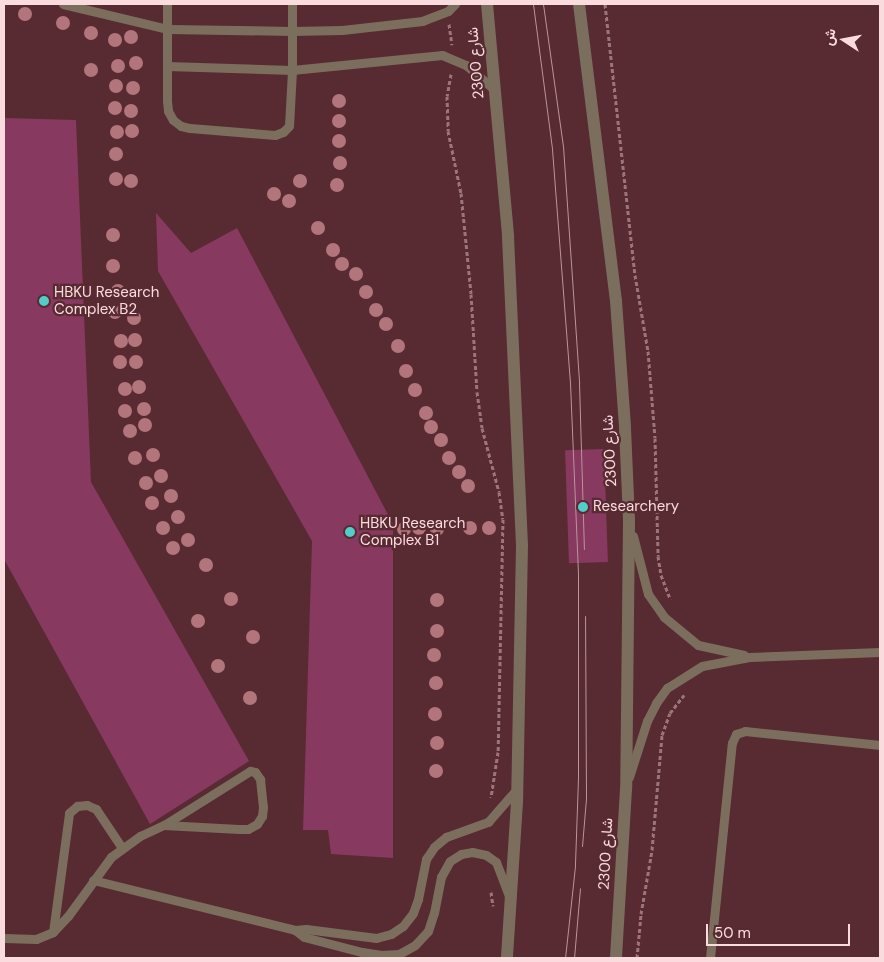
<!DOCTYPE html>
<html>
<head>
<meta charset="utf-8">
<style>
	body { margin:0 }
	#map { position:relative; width:884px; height:962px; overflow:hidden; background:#582a31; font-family:"DM Sans",Vazirmatn,sans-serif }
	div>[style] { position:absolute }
	.building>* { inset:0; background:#873960; transform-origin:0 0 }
	.path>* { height:3px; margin-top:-1.5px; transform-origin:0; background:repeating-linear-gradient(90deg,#9c757a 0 4px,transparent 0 6.5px) }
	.lane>* { height:9px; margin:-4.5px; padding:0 4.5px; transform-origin:4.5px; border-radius:4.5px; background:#7b6e5d }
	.street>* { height:12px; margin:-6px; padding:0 6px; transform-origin:6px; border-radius:6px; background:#7b6e5d }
	.tram>* { height:1px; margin:-0.5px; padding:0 0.5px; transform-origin:0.5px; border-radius:0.5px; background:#ba969b }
	.trees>* { width:14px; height:14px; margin:-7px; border-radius:50%; background:#b3757c }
	.dots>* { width:14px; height:14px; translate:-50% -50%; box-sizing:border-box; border:2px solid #582a31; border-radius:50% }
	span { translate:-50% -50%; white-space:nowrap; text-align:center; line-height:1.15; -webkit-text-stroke:4.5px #582a31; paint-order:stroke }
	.street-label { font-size:15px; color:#fadcdf }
	.poi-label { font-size:15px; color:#fadcdf }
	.left { translate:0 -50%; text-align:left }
	.frame { position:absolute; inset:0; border:5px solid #fadcdf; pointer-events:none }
	.north { position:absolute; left:819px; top:15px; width:50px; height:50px; -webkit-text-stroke:4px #582a31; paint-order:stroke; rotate:281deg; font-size:14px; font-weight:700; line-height:20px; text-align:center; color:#fadcdf }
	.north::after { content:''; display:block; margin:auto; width:18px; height:22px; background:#fadcdf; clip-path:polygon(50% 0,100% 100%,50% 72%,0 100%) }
	.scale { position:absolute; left:706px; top:924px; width:144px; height:22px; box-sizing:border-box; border:2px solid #fadcdf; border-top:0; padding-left:6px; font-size:15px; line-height:18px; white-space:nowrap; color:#fadcdf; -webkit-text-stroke:4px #582a31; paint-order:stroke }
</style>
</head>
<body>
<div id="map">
	<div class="building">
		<i style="clip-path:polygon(4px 118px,76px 120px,91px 482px,249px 761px,150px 824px,4px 559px)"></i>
		<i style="clip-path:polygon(156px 213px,191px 253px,237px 228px,393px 524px,393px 858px,331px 854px,328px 830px,303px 830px,312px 541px,158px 271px)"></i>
		<i style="left:604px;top:449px;width:113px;height:39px;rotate:88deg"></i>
	</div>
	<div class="path">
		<i style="left:605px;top:4px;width:273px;rotate:83.7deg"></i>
		<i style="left:635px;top:275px;width:77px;rotate:80.3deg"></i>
		<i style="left:648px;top:351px;width:87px;rotate:85.4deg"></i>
		<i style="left:655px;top:438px;width:118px;rotate:88.5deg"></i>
		<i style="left:658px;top:556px;width:19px;rotate:81deg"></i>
		<i style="left:661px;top:575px;width:26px;rotate:69deg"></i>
		<i style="left:449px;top:24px;width:21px;rotate:82deg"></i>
		<i style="left:451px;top:74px;width:22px;rotate:100deg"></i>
		<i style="left:447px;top:96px;width:35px;rotate:88deg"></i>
		<i style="left:448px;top:131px;width:63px;rotate:78.2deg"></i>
		<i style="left:461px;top:193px;width:101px;rotate:84.3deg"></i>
		<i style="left:471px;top:294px;width:98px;rotate:86.5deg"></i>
		<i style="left:477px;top:392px;width:36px;rotate:82deg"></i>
		<i style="left:482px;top:428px;width:66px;rotate:75.1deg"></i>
		<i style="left:499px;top:492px;width:27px;rotate:82deg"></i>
		<i style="left:503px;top:519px;width:233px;rotate:91.2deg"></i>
		<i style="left:498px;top:752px;width:46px;rotate:98.8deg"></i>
		<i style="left:491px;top:892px;width:14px;rotate:82deg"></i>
		<i style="left:637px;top:958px;width:44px;rotate:-84.8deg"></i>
		<i style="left:641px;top:914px;width:65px;rotate:-80.2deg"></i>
		<i style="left:652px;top:850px;width:115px;rotate:-85deg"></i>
		<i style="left:662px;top:735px;width:23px;rotate:-70deg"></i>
		<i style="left:670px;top:713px;width:23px;rotate:-52deg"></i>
	</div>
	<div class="lane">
		<i style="left:63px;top:4px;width:108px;rotate:13.4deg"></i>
		<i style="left:168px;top:29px;width:124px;rotate:0.9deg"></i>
		<i style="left:292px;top:31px;width:50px;rotate:-1.1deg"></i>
		<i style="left:342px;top:30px;width:81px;rotate:-6.4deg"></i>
		<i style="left:422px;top:21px;width:28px;rotate:-21deg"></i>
		<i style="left:448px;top:11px;width:10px;rotate:-45deg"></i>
		<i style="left:167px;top:4px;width:97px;rotate:90deg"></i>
		<i style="left:167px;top:101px;width:10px;rotate:84deg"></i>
		<i style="left:168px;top:111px;width:10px;rotate:61deg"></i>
		<i style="left:173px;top:120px;width:10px;rotate:37deg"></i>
		<i style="left:181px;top:126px;width:9px;rotate:13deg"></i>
		<i style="left:190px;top:128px;width:85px;rotate:4.7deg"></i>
		<i style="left:275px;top:135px;width:9px;rotate:-21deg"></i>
		<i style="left:283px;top:132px;width:8px;rotate:-45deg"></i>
		<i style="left:289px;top:126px;width:56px;rotate:-86.9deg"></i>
		<i style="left:292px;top:70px;width:66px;rotate:-90deg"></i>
		<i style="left:167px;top:66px;width:125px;rotate:1.8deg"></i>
		<i style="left:292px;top:70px;width:151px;rotate:-5.7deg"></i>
		<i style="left:442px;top:55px;width:26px;rotate:23deg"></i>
		<i style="left:466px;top:65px;width:38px;rotate:41deg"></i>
		<i style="left:633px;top:536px;width:60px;rotate:75.5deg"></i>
		<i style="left:648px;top:594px;width:28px;rotate:55deg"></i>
		<i style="left:664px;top:617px;width:44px;rotate:39.5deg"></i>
		<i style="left:698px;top:645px;width:47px;rotate:12.3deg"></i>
		<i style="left:250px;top:771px;width:5px;rotate:11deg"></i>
		<i style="left:255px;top:772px;width:9px;rotate:54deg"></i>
		<i style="left:260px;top:779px;width:28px;rotate:84deg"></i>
		<i style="left:263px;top:807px;width:9px;rotate:96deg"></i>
		<i style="left:262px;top:816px;width:9px;rotate:122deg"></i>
		<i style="left:257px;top:824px;width:10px;rotate:151deg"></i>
		<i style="left:248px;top:829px;width:9px;rotate:180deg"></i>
		<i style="left:239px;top:829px;width:75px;rotate:-176.9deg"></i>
		<i style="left:164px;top:825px;width:102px;rotate:-32.1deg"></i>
		<i style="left:629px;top:777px;width:59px;rotate:-72.2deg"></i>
		<i style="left:647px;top:721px;width:20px;rotate:-63deg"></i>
		<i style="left:656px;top:703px;width:19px;rotate:-54deg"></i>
		<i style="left:667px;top:688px;width:41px;rotate:-32.2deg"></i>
		<i style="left:702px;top:666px;width:48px;rotate:-10.8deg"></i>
		<i style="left:749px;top:657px;width:131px;rotate:-2.2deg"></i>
		<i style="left:93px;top:880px;width:208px;rotate:13.9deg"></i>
		<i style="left:295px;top:930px;width:11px;rotate:-5deg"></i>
		<i style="left:306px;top:929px;width:71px;rotate:7.3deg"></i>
		<i style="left:376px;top:938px;width:16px;rotate:-15deg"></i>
		<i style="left:391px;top:934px;width:14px;rotate:-34deg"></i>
		<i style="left:403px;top:926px;width:16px;rotate:-52deg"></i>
		<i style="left:413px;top:913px;width:15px;rotate:-70deg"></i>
		<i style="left:418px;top:899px;width:41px;rotate:-78.7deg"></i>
		<i style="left:426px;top:859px;width:14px;rotate:-56deg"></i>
		<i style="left:434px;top:847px;width:16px;rotate:-40deg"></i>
		<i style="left:446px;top:837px;width:45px;rotate:-19.7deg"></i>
		<i style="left:488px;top:822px;width:43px;rotate:-48.8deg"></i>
		<i style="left:295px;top:930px;width:11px;rotate:38deg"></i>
		<i style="left:304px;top:937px;width:60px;rotate:14.5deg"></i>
		<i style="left:362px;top:952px;width:18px;rotate:9deg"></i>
		<i style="left:380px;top:955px;width:19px;rotate:-3deg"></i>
		<i style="left:399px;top:954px;width:18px;rotate:-29deg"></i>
		<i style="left:415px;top:945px;width:19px;rotate:-47deg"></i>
		<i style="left:428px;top:931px;width:19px;rotate:-72deg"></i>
		<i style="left:434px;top:913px;width:37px;rotate:-79deg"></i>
		<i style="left:441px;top:877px;width:18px;rotate:-61deg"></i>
		<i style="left:450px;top:861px;width:13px;rotate:-32deg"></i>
		<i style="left:461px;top:854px;width:11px;rotate:-10deg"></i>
		<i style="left:472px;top:852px;width:14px;rotate:12deg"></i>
		<i style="left:486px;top:855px;width:12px;rotate:35deg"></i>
		<i style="left:496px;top:862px;width:36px;rotate:69deg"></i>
		<i style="left:53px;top:932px;width:120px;rotate:-82.3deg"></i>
		<i style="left:69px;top:813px;width:11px;rotate:-41deg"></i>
		<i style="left:77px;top:806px;width:10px;rotate:-6deg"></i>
		<i style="left:87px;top:805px;width:10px;rotate:24deg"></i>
		<i style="left:96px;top:809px;width:47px;rotate:56.3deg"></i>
		<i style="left:4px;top:938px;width:32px;rotate:2deg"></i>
		<i style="left:36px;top:939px;width:18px;rotate:-22deg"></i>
		<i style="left:53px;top:932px;width:22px;rotate:-47deg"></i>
		<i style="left:68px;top:916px;width:73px;rotate:-53.9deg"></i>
		<i style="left:111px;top:857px;width:36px;rotate:-36deg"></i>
		<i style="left:140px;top:836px;width:26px;rotate:-25deg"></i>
		<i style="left:710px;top:958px;width:216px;rotate:-84.2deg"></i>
		<i style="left:732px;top:743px;width:10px;rotate:-66deg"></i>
		<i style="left:736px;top:734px;width:9px;rotate:-18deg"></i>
		<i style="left:745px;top:731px;width:136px;rotate:5.9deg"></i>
	</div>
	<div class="street">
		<i style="left:487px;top:4px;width:234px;rotate:84.8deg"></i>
		<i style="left:508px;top:237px;width:308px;rotate:87.4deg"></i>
		<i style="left:522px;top:545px;width:257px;rotate:91.1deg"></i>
		<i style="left:517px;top:802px;width:156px;rotate:93.7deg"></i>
		<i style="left:579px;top:4px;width:299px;rotate:82.9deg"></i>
		<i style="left:616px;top:301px;width:127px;rotate:85.9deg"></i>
		<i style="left:625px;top:428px;width:93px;rotate:87.5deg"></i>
		<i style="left:629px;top:521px;width:268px;rotate:90.6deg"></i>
		<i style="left:626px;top:789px;width:169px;rotate:93.4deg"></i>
	</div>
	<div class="tram">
		<i style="left:533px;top:4px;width:146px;rotate:82.5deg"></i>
		<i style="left:552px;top:149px;width:235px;rotate:85.6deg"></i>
		<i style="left:570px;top:383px;width:191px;rotate:87.6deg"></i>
		<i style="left:578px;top:574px;width:204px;rotate:90deg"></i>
		<i style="left:578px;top:778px;width:88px;rotate:92deg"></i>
		<i style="left:575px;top:866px;width:93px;rotate:96.2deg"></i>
		<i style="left:543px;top:4px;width:143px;rotate:82deg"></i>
		<i style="left:563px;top:146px;width:238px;rotate:86.1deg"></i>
		<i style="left:579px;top:383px;width:166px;rotate:88.3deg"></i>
		<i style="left:582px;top:846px;width:48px;rotate:-85.2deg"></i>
		<i style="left:586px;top:798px;width:182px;rotate:-90.3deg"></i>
		<i style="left:574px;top:958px;width:70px;rotate:-85.1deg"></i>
	</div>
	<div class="trees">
		<i style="left:25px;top:14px"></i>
		<i style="left:63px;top:23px"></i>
		<i style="left:91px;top:33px"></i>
		<i style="left:131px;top:37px"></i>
		<i style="left:115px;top:40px"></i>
		<i style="left:136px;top:63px"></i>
		<i style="left:118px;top:66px"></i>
		<i style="left:91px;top:70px"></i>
		<i style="left:116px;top:86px"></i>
		<i style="left:133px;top:88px"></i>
		<i style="left:339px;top:101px"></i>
		<i style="left:115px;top:108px"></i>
		<i style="left:131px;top:111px"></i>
		<i style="left:339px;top:121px"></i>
		<i style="left:132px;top:131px"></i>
		<i style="left:117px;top:132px"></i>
		<i style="left:339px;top:141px"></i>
		<i style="left:116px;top:154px"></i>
		<i style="left:340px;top:163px"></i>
		<i style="left:116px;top:179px"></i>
		<i style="left:131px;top:181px"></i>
		<i style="left:300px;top:181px"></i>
		<i style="left:337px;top:185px"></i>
		<i style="left:274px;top:194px"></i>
		<i style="left:289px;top:201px"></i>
		<i style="left:318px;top:228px"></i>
		<i style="left:113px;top:235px"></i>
		<i style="left:333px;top:250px"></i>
		<i style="left:342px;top:264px"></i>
		<i style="left:113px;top:266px"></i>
		<i style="left:356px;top:274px"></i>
		<i style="left:118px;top:291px"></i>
		<i style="left:366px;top:292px"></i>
		<i style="left:376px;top:310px"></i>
		<i style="left:115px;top:312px"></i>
		<i style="left:134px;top:318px"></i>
		<i style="left:386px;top:324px"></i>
		<i style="left:135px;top:340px"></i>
		<i style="left:121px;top:341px"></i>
		<i style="left:398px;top:346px"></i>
		<i style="left:120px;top:362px"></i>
		<i style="left:136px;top:362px"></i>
		<i style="left:406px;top:371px"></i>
		<i style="left:139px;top:387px"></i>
		<i style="left:125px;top:389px"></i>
		<i style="left:415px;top:390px"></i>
		<i style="left:144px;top:409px"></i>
		<i style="left:125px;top:411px"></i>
		<i style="left:426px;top:413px"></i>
		<i style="left:145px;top:425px"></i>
		<i style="left:431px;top:427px"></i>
		<i style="left:130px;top:431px"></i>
		<i style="left:441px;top:440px"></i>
		<i style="left:153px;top:455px"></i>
		<i style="left:135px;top:458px"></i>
		<i style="left:449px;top:458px"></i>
		<i style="left:459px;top:472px"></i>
		<i style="left:161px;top:476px"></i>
		<i style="left:146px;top:483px"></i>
		<i style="left:468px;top:486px"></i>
		<i style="left:171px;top:496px"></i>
		<i style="left:152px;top:503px"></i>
		<i style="left:178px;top:517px"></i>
		<i style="left:163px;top:528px"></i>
		<i style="left:419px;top:528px"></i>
		<i style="left:470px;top:528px"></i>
		<i style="left:489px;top:528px"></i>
		<i style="left:404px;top:529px"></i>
		<i style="left:437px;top:529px"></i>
		<i style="left:188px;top:540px"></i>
		<i style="left:173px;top:548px"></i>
		<i style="left:206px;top:565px"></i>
		<i style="left:231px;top:599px"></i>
		<i style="left:437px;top:600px"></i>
		<i style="left:198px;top:621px"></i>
		<i style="left:437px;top:631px"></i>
		<i style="left:253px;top:637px"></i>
		<i style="left:434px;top:655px"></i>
		<i style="left:218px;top:666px"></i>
		<i style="left:436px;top:683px"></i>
		<i style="left:250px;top:698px"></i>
		<i style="left:435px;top:714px"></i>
		<i style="left:437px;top:743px"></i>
		<i style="left:436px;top:771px"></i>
	</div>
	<div class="dots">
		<i style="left:44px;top:301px;background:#53cdc9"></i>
		<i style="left:583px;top:507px;background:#53cdc9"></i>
		<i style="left:350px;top:532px;background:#53cdc9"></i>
	</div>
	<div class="street-label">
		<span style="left:476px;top:63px;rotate:-95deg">شارع 2300</span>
		<span style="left:610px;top:451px;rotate:-93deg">شارع 2300</span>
		<span style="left:606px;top:854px;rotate:-87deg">شارع 2300</span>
	</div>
	<div class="poi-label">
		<span class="left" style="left:54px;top:301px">HBKU Research<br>Complex B2</span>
		<span class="left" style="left:593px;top:507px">Researchery</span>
		<span class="left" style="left:360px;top:532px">HBKU Research<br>Complex B1</span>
	</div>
	<div class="frame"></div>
	<div class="north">ش</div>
	<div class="scale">50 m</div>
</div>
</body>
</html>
